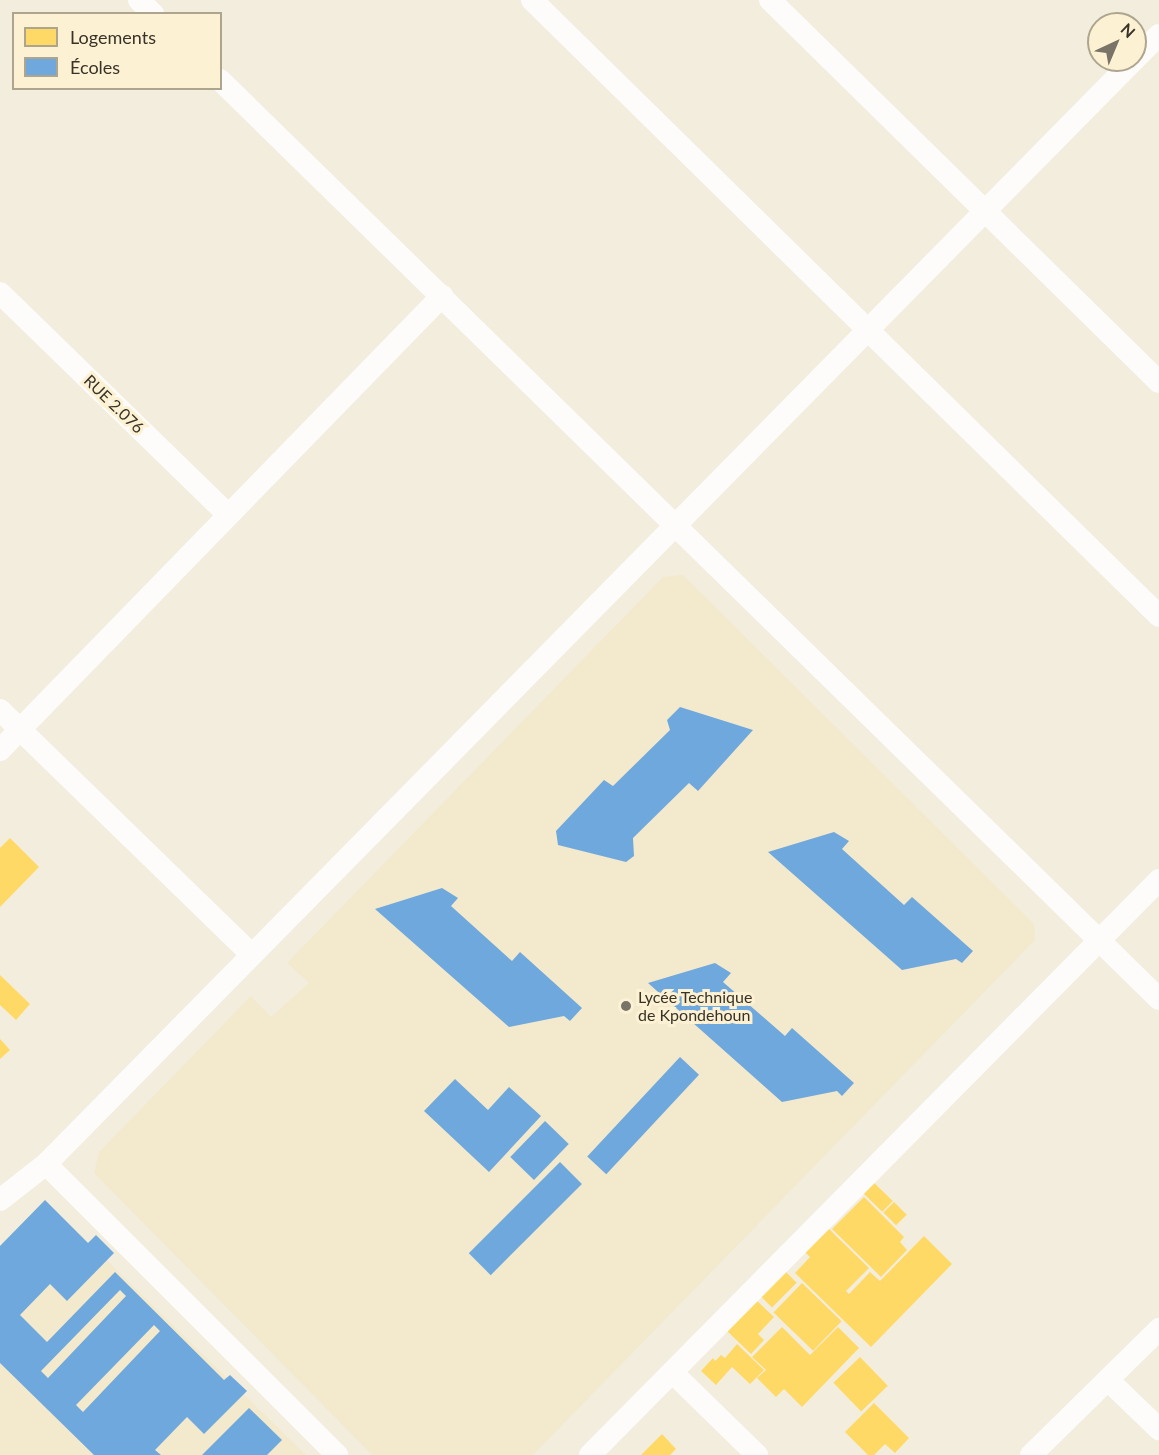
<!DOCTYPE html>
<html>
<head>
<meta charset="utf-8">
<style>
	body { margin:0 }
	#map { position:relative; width:1159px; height:1455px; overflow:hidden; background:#f3eddd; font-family:Lato,sans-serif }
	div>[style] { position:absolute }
	.built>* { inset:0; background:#f3e9cd }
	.homes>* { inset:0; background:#ffd966; transform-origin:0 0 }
	.schools>* { inset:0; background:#6fa8dc; transform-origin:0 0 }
	.street>* { height:22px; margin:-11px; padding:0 11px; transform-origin:11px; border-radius:11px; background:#fdfcfa }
	.dots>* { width:16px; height:16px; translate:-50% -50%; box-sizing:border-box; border:3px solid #fdf1d3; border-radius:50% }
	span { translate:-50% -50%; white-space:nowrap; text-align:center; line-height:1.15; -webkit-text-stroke:6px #fdf1d3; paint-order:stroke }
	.street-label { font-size:16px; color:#383328 }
	.poi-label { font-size:16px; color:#383328 }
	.left { translate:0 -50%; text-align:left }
	.legend { position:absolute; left:12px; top:12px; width:210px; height:78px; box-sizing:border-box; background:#fdf1d3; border:2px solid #aea58f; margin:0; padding:8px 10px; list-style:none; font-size:18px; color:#383328 }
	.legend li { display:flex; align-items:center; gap:12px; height:30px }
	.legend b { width:30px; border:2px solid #aea58f }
	.north { position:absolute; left:1087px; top:12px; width:60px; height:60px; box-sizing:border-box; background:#fdf1d3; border:2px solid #aea58f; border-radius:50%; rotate:44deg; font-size:16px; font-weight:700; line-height:24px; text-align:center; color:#383328 }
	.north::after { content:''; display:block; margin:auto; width:21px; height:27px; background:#797467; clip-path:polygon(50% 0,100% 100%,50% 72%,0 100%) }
</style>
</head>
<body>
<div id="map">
	<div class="built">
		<i style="clip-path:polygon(683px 575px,1034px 924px,1035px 940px,533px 1455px,372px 1455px,94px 1173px,99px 1152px,251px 996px,271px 1017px,309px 983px,287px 963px,663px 577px)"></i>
		<i style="clip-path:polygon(45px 1200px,306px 1455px,0 1455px,0 1246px)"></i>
	</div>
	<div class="homes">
		<i style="clip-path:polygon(10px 838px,39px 867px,0 907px,0 848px)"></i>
		<i style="clip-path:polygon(0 975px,30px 1004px,16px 1020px,0 1005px)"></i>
		<i style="clip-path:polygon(0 1039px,10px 1050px,0 1059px)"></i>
		<i style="left:869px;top:1178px;width:33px;height:15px;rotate:44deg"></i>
		<i style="clip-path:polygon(864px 1197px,904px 1237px,900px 1242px,907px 1250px,881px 1277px,832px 1229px)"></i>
		<i style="left:894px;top:1202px;width:18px;height:15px;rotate:45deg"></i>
		<i style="clip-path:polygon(827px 1227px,869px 1268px,846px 1291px,849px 1294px,870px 1272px,880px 1281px,924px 1236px,952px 1264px,871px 1347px,795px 1273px,810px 1257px,804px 1251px)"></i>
		<i style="left:784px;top:1270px;width:18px;height:35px;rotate:45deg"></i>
		<i style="left:802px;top:1283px;width:55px;height:41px;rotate:44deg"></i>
		<i style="clip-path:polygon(755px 1299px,774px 1317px,758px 1334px,764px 1340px,751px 1354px,726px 1330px)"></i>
		<i style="clip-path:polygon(782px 1327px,810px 1355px,838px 1327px,859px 1348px,802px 1407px,784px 1389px,776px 1397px,757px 1378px,766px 1370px,752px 1357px)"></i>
		<i style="clip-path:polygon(737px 1344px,764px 1370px,750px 1384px,732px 1367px,716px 1385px,701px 1371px,713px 1358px,715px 1361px,721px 1355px,725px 1358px)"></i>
		<i style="left:860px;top:1357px;width:40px;height:37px;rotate:46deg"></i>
		<i style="clip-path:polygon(874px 1403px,909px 1438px,895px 1453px,885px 1444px,874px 1455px,868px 1455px,845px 1432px)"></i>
		<i style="clip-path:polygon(662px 1434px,676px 1449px,670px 1455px,641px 1455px)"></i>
	</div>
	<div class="schools">
		<i style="clip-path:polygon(680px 707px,753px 730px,698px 791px,689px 783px,633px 838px,634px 856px,626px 862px,558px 845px,556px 831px,604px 780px,613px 786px,670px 730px,667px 720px)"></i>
		<i style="clip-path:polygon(834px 832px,849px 841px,842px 849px,904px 905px,912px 897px,973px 951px,962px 963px,956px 959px,902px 970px,768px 852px)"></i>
		<i style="clip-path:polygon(442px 888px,458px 898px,451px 906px,512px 961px,520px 952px,582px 1008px,570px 1021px,564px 1016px,509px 1027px,375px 909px)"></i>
		<i style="clip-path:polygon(715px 963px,731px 973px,723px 982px,785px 1036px,792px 1028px,854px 1083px,842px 1096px,837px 1091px,782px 1102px,648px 983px)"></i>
		<i style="left:680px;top:1057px;width:26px;height:136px;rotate:43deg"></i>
		<i style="clip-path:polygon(455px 1079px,488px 1110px,509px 1087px,541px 1116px,489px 1172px,424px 1111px)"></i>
		<i style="left:545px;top:1121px;width:33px;height:50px;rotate:44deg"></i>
		<i style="left:560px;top:1162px;width:31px;height:129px;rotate:45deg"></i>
		<i style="clip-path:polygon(evenodd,45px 1200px,88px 1243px,96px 1235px,114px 1253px,67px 1301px,50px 1284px,20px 1315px,47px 1342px,115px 1272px,224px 1380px,230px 1375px,247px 1391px,204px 1434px,187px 1417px,155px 1450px,161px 1455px,94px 1455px,0 1363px,0 1246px,45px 1200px,120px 1290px,126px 1296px,48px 1378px,41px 1371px,120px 1290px,45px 1200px,154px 1325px,160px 1331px,83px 1412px,76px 1405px,154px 1325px)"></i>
		<i style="clip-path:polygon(249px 1408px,282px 1440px,267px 1455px,202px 1455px)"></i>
	</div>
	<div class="street">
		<i style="left:139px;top:0;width:20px;rotate:45deg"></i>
		<i style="left:532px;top:0;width:879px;rotate:44.49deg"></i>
		<i style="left:770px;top:0;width:545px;rotate:44.48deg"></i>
		<i style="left:1135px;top:59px;width:34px;rotate:-45deg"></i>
		<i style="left:220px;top:80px;width:1314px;rotate:44.38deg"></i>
		<i style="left:0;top:293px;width:318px;rotate:44.2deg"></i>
		<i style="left:0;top:710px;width:351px;rotate:44.2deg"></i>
		<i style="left:0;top:750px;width:634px;rotate:-45.77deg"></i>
		<i style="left:46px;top:1164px;width:412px;rotate:45deg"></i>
		<i style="left:0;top:1200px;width:58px;rotate:-38deg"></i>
		<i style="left:46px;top:1164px;width:1550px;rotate:-45.42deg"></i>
		<i style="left:672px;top:1372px;width:119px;rotate:44.3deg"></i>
		<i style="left:1108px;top:1380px;width:71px;rotate:43.9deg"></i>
		<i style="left:590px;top:1455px;width:809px;rotate:-45.3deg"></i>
		<i style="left:1031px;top:1455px;width:180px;rotate:-44.5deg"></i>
	</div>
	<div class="dots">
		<i style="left:626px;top:1006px;background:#797467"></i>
	</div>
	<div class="street-label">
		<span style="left:114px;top:404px;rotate:44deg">RUE 2.076</span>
	</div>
	<div class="poi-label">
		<span class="left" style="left:638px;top:1006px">Lycée Technique<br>de Kpondehoun</span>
	</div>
	<ul class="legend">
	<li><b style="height:16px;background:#ffd966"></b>Logements</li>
	<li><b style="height:16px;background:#6fa8dc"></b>Écoles</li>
	</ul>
	<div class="north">N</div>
</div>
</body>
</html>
